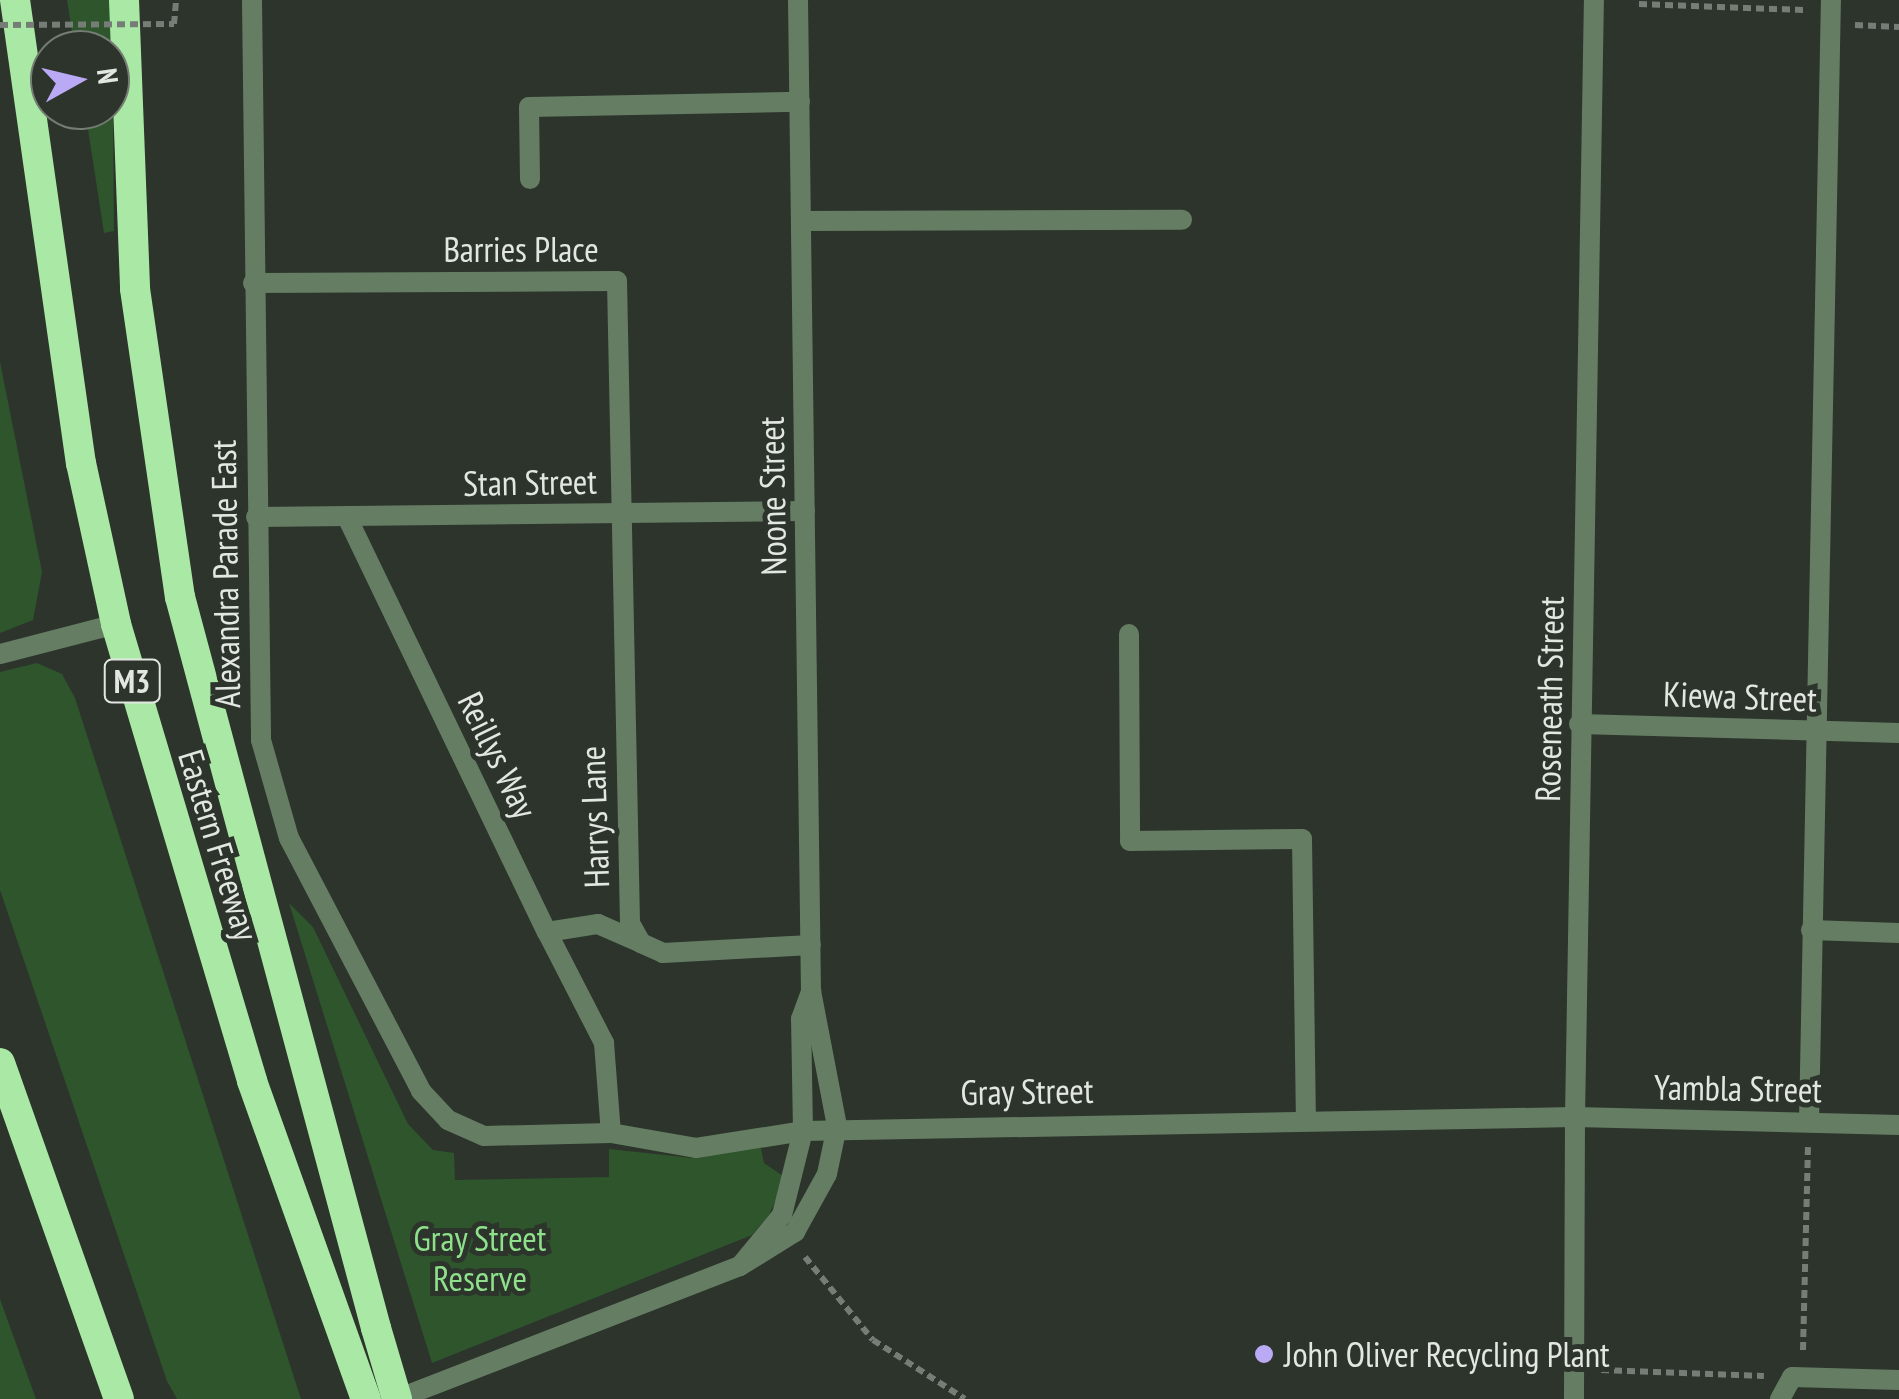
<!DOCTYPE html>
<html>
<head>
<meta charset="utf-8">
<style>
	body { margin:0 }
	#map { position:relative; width:1899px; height:1399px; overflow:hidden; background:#2c342c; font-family:"PT Sans Narrow",sans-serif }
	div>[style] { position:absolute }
	.green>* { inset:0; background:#2e552c }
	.path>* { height:6px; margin-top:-3px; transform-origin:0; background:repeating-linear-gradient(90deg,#767d76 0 8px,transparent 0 13px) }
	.service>* { height:20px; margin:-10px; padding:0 10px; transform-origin:10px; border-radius:10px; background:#657e63 }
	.pedestrian>* { height:20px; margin:-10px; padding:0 10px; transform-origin:10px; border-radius:10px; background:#657e63 }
	.minor>* { height:20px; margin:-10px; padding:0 10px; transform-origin:10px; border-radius:10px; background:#657e63 }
	.tertiary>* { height:20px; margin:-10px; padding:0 10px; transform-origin:10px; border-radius:10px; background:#657e63 }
	.motorway>* { height:30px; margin:-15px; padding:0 15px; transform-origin:15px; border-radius:15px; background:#aae9a5 }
	.path-bridge>* { height:6px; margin-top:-3px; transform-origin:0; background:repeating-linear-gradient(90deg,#767d76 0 8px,transparent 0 13px) }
	.motorway-bridge>* { height:30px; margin:-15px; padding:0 15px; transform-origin:15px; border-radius:15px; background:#aae9a5 }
	.dots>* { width:28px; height:28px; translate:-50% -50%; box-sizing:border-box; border:5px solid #2c342c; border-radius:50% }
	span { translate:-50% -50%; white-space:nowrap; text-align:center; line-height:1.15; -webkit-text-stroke:10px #2c342c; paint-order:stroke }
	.shield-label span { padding:2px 8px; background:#2c342c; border:2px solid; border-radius:8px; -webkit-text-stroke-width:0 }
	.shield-label { font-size:32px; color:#e2e7e1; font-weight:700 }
	.street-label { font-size:35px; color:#e2e7e1 }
	.park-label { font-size:35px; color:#8ee08a }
	.poi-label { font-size:35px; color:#e2e7e1 }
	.left { translate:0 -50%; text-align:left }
	.north { position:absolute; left:30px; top:30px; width:100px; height:100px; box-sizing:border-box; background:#2c342c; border:2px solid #757c74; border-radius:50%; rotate:82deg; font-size:28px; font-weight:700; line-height:40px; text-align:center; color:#e2e7e1 }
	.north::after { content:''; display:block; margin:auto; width:35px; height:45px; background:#baaaf6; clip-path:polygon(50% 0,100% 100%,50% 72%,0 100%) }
</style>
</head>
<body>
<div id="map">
	<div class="green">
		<i style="clip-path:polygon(67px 0,112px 0,114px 231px,104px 233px,85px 110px,110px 110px,110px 50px,75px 50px)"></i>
		<i style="clip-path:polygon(0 362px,42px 572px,33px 620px,0 633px)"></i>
		<i style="clip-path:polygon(37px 663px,62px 674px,75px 698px,301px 1399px,177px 1399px,167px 1381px,0 890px,0 672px)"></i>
		<i style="clip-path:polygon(289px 903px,313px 927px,408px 1124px,433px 1150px,454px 1153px,455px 1180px,609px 1177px,609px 1149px,693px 1158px,760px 1144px,764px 1163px,786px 1178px,769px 1215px,752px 1235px,432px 1363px)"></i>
		<i style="clip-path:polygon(0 1299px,36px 1399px,0 1399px)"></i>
	</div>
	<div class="path">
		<i style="left:1639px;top:4px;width:165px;rotate:2.1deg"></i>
		<i style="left:1855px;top:25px;width:44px;rotate:2.6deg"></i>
		<i style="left:805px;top:1257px;width:107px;rotate:50.7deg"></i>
		<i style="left:873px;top:1340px;width:109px;rotate:32.7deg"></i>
		<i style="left:1803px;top:1350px;width:203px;rotate:-88.6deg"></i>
		<i style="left:1601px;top:1370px;width:163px;rotate:2.1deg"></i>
	</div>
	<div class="service">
		<i style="left:530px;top:179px;width:72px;rotate:-90.8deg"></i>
		<i style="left:529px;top:107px;width:271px;rotate:-1.1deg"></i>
		<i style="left:801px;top:221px;width:381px;rotate:-0.2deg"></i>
		<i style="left:1129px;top:634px;width:207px;rotate:89.7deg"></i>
		<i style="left:1130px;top:841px;width:172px;rotate:-0.7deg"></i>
		<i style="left:1302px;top:839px;width:281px;rotate:89.2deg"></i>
		<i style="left:0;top:654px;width:120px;rotate:-14.5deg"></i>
		<i style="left:1811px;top:930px;width:88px;rotate:2deg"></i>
		<i style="left:1809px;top:1122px;width:1122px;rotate:-88.88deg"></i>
		<i style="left:1780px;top:1399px;width:25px;rotate:-61deg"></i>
	</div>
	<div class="pedestrian">
		<i style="left:604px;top:1043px;width:90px;rotate:85.6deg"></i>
	</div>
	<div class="minor">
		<i style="left:252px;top:0;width:740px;rotate:89.3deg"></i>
		<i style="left:261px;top:740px;width:102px;rotate:74.1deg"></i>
		<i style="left:289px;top:838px;width:285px;rotate:62.4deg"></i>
		<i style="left:421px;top:1091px;width:40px;rotate:47deg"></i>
		<i style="left:448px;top:1120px;width:39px;rotate:24deg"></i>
		<i style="left:484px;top:1136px;width:127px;rotate:-1.4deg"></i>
		<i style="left:611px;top:1133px;width:86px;rotate:10deg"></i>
		<i style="left:696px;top:1148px;width:108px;rotate:-9deg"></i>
		<i style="left:803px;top:1131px;width:112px;rotate:-91deg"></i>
		<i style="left:801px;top:1019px;width:30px;rotate:-70deg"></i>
		<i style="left:798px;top:0;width:991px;rotate:89.25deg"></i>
		<i style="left:811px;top:991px;width:137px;rotate:79.1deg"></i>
		<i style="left:253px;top:283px;width:364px;rotate:-0.3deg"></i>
		<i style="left:617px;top:281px;width:642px;rotate:88.84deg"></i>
		<i style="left:630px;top:923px;width:23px;rotate:61deg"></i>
		<i style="left:641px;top:943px;width:24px;rotate:24deg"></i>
		<i style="left:663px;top:953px;width:148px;rotate:-3.1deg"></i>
		<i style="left:256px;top:517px;width:549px;rotate:-0.63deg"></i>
		<i style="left:347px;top:517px;width:461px;rotate:64.3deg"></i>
		<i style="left:547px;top:932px;width:52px;rotate:-8.9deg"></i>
		<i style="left:598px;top:924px;width:47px;rotate:23.8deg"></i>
		<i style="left:1579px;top:724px;width:320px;rotate:1.6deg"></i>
		<i style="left:547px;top:932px;width:125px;rotate:62.8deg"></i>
		<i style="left:1792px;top:1377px;width:107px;rotate:1.6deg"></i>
		<i style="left:1574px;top:1399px;width:282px;rotate:-89.8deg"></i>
		<i style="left:1575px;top:1117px;width:324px;rotate:1.4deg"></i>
	</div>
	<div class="tertiary">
		<i style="left:740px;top:1266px;width:66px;rotate:-50.5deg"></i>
		<i style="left:782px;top:1215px;width:87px;rotate:-76deg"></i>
		<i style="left:803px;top:1131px;width:772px;rotate:-1.04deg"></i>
		<i style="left:1575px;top:1117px;width:1117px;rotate:-89.03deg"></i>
		<i style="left:397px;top:1399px;width:368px;rotate:-21.2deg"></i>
		<i style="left:740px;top:1266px;width:65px;rotate:-31.7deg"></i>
		<i style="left:795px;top:1232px;width:66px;rotate:-61.1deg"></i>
		<i style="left:827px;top:1174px;width:49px;rotate:-78.2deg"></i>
	</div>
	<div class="motorway">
		<i style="left:15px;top:0;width:468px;rotate:81.9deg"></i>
		<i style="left:81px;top:463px;width:165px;rotate:77.7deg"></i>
		<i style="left:116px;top:624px;width:477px;rotate:73.4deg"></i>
		<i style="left:252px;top:1081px;width:338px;rotate:70.3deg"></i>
		<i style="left:124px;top:0;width:289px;rotate:87.8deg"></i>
		<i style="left:135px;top:289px;width:311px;rotate:81.7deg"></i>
		<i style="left:180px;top:597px;width:757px;rotate:74.99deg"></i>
		<i style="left:0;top:1063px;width:356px;rotate:70.5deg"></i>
	</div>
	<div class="path-bridge">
		<i style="left:0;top:25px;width:174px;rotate:-0.3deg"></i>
		<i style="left:174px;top:24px;width:24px;rotate:-85deg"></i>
	</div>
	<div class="motorway-bridge">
		<i style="left:376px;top:1328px;width:74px;rotate:73.5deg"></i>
	</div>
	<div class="dots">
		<i style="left:1264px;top:1354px;background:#baaaf6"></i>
	</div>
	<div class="shield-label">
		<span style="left:132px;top:681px">M3</span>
	</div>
	<div class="street-label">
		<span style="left:521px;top:249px">Barries Place</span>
		<span style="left:530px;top:482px;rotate:-1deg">Stan Street</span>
		<span style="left:772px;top:496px;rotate:-91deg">Noone Street</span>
		<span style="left:225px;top:574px;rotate:-91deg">Alexandra Parade East</span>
		<span style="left:1740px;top:696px;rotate:2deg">Kiewa Street</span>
		<span style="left:1549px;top:699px;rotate:-89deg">Roseneath Street</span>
		<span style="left:498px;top:755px;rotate:64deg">Reillys Way</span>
		<span style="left:594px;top:817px;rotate:-92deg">Harrys Lane</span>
		<span style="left:219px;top:845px;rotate:73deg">Eastern Freeway</span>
		<span style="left:1738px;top:1088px;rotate:1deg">Yambla Street</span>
		<span style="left:1027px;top:1091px;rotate:-1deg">Gray Street</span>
	</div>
	<div class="park-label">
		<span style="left:480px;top:1258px">Gray Street<br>Reserve</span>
	</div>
	<div class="poi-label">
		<span class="left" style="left:1284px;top:1354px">John Oliver Recycling Plant</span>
	</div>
	<div class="north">N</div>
</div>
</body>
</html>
